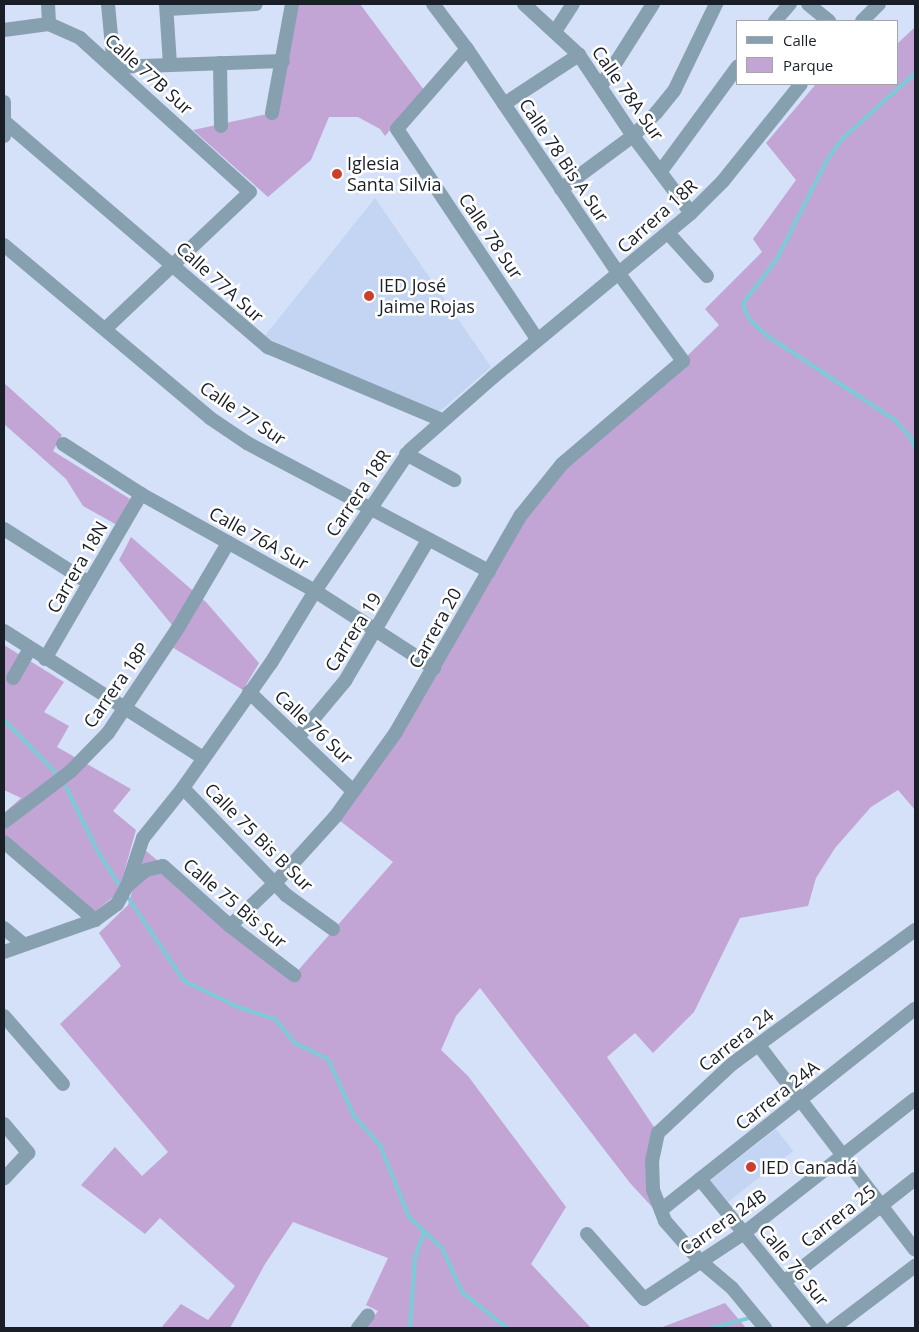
<!DOCTYPE html>
<html>
<head>
<meta charset="utf-8">
<style>
	body { margin:0 }
	#map { position:relative; width:919px; height:1332px; overflow:hidden; background:#d4e1f8; font-family:"Open Sans",sans-serif }
	div>[style] { position:absolute }
	.built>* { inset:0; background:#c3d5f2; transform-origin:0 0 }
	.green>* { inset:0; background:#c3a5d5 }
	.stream>* { height:4px; margin:-2px; padding:0 2px; transform-origin:2px; border-radius:2px; background:#7dcbd7 }
	.minor>* { height:14px; margin:-7px; padding:0 7px; transform-origin:7px; border-radius:7px; background:#87a0af }
	.tertiary>* { height:14px; margin:-7px; padding:0 7px; transform-origin:7px; border-radius:7px; background:#87a0af }
	.dots>* { width:14px; height:14px; translate:-50% -50%; box-sizing:border-box; border:2px solid #fff; border-radius:50% }
	span { translate:-50% -50%; white-space:nowrap; text-align:center; line-height:1.15; -webkit-text-stroke:5px #fff; paint-order:stroke }
	.street-label { font-size:18px; color:#1a1f27 }
	.poi-label { font-size:18px; color:#1a1f27 }
	.left { translate:0 -50%; text-align:left }
	.frame { position:absolute; inset:0; border:5px solid #1a1f27; pointer-events:none }
	.legend { position:absolute; left:736px; top:20px; width:162px; height:65px; box-sizing:border-box; background:#fff; border:1px solid #a3a5a9; margin:0; padding:6px 9px; list-style:none; font-size:15px; color:#1a1f27 }
	.legend li { display:flex; align-items:center; gap:10px; height:25px }
	.legend b { width:25px; border:1px solid #a3a5a9 }
</style>
</head>
<body>
<div id="map">
	<div class="built">
		<i style="clip-path:polygon(375px 198px,491px 367px,438px 413px,264px 337px)"></i>
		<i style="left:776px;top:1129px;width:28px;height:86px;rotate:52deg"></i>
	</div>
	<div class="green">
		<i style="clip-path:polygon(292px 4px,360px 4px,424px 90px,385px 136px,380px 129px,358px 117px,329px 117px,311px 160px,268px 197px,193px 130px,272px 113px)"></i>
		<i style="clip-path:polygon(915px 27px,915px 810px,898px 790px,871px 807px,835px 848px,816px 878px,808px 906px,740px 918px,694px 1012px,653px 1053px,635px 1033px,607px 1057px,658px 1133px,652px 1161px,665px 1221px,630px 1183px,480px 988px,456px 1016px,441px 1050px,468px 1076px,566px 1207px,531px 1264px,591px 1328px,365px 1328px,378px 1311px,366px 1305px,388px 1258px,293px 1222px,265px 1264px,230px 1328px,161px 1328px,181px 1304px,208px 1320px,235px 1286px,160px 1218px,145px 1234px,81px 1185px,115px 1147px,142px 1176px,168px 1152px,60px 1024px,121px 966px,99px 933px,128px 905px,145px 850px,294px 975px,393px 862px,335px 817px,489px 571px,562px 464px,682px 361px,719px 325px,705px 309px,762px 252px,753px 239px,796px 180px,766px 143px,816px 84px,898px 84px,898px 43px)"></i>
		<i style="clip-path:polygon(4px 383px,62px 435px,53px 451px,130px 499px,117px 525px,83px 506px,66px 479px,4px 424px)"></i>
		<i style="clip-path:polygon(131px 537px,206px 602px,259px 663px,243px 690px,162px 641px,172px 625px,119px 560px)"></i>
		<i style="clip-path:polygon(4px 645px,64px 682px,44px 712px,69px 726px,57px 747px,131px 789px,113px 811px,136px 830px,123px 876px,117px 894px,93px 913px,4px 837px,4px 813px,21px 798px,4px 790px)"></i>
		<i style="clip-path:polygon(725px 1303px,746px 1328px,660px 1328px,681px 1320px)"></i>
	</div>
	<div class="stream">
		<i style="left:915px;top:73px;width:98px;rotate:137.9deg"></i>
		<i style="left:842px;top:139px;width:24px;rotate:126deg"></i>
		<i style="left:828px;top:158px;width:113px;rotate:116.8deg"></i>
		<i style="left:777px;top:259px;width:54px;rotate:127.5deg"></i>
		<i style="left:744px;top:302px;width:7px;rotate:90deg"></i>
		<i style="left:744px;top:309px;width:14px;rotate:60deg"></i>
		<i style="left:751px;top:321px;width:21px;rotate:43deg"></i>
		<i style="left:766px;top:335px;width:154px;rotate:33.4deg"></i>
		<i style="left:895px;top:420px;width:24px;rotate:48deg"></i>
		<i style="left:911px;top:438px;width:11px;rotate:68deg"></i>
		<i style="left:4px;top:720px;width:77px;rotate:45.5deg"></i>
		<i style="left:66px;top:787px;width:70px;rotate:63.8deg"></i>
		<i style="left:97px;top:850px;width:41px;rotate:57.8deg"></i>
		<i style="left:129px;top:899px;width:99px;rotate:56.1deg"></i>
		<i style="left:184px;top:981px;width:60px;rotate:25.7deg"></i>
		<i style="left:238px;top:1007px;width:39px;rotate:18deg"></i>
		<i style="left:275px;top:1019px;width:31px;rotate:50deg"></i>
		<i style="left:295px;top:1043px;width:37px;rotate:26deg"></i>
		<i style="left:328px;top:1059px;width:63px;rotate:65.5deg"></i>
		<i style="left:354px;top:1116px;width:39px;rotate:48deg"></i>
		<i style="left:380px;top:1145px;width:78px;rotate:68.1deg"></i>
		<i style="left:409px;top:1217px;width:45px;rotate:43.2deg"></i>
		<i style="left:442px;top:1248px;width:48px;rotate:65.6deg"></i>
		<i style="left:462px;top:1292px;width:58px;rotate:38.7deg"></i>
		<i style="left:410px;top:1328px;width:71px;rotate:-86deg"></i>
		<i style="left:415px;top:1257px;width:27px;rotate:-70deg"></i>
		<i style="left:712px;top:1328px;width:38px;rotate:-15deg"></i>
	</div>
	<div class="minor">
		<i style="left:48px;top:4px;width:20px;rotate:87deg"></i>
		<i style="left:108px;top:4px;width:63px;rotate:84.6deg"></i>
		<i style="left:114px;top:67px;width:169px;rotate:-2deg"></i>
		<i style="left:166px;top:4px;width:61px;rotate:86.2deg"></i>
		<i style="left:524px;top:4px;width:75px;rotate:42.8deg"></i>
		<i style="left:579px;top:55px;width:97px;rotate:56.3deg"></i>
		<i style="left:633px;top:136px;width:96px;rotate:53deg"></i>
		<i style="left:808px;top:4px;width:27px;rotate:39deg"></i>
		<i style="left:167px;top:9px;width:89px;rotate:-3.2deg"></i>
		<i style="left:775px;top:21px;width:23px;rotate:-49deg"></i>
		<i style="left:4px;top:30px;width:45px;rotate:-7.6deg"></i>
		<i style="left:49px;top:24px;width:34px;rotate:24deg"></i>
		<i style="left:80px;top:38px;width:229px;rotate:42.2deg"></i>
		<i style="left:250px;top:192px;width:199px;rotate:136.6deg"></i>
		<i style="left:556px;top:30px;width:31px;rotate:-57deg"></i>
		<i style="left:467px;top:49px;width:106px;rotate:131.2deg"></i>
		<i style="left:397px;top:129px;width:252px;rotate:56.3deg"></i>
		<i style="left:220px;top:63px;width:63px;rotate:89.1deg"></i>
		<i style="left:601px;top:86px;width:97px;rotate:-57.6deg"></i>
		<i style="left:504px;top:104px;width:90px;rotate:-33.2deg"></i>
		<i style="left:272px;top:113px;width:111px;rotate:-79.6deg"></i>
		<i style="left:4px;top:121px;width:348px;rotate:40.6deg"></i>
		<i style="left:268px;top:347px;width:189px;rotate:22.8deg"></i>
		<i style="left:661px;top:171px;width:130px;rotate:-53.7deg"></i>
		<i style="left:561px;top:189px;width:89px;rotate:-36.4deg"></i>
		<i style="left:633px;top:136px;width:33px;rotate:-45deg"></i>
		<i style="left:656px;top:113px;width:28px;rotate:-51deg"></i>
		<i style="left:674px;top:91px;width:97px;rotate:-64.2deg"></i>
		<i style="left:668px;top:233px;width:58px;rotate:47.8deg"></i>
		<i style="left:4px;top:245px;width:269px;rotate:40deg"></i>
		<i style="left:210px;top:418px;width:45px;rotate:34deg"></i>
		<i style="left:247px;top:443px;width:274px;rotate:27.9deg"></i>
		<i style="left:63px;top:444px;width:93px;rotate:32.7deg"></i>
		<i style="left:141px;top:494px;width:199px;rotate:29.1deg"></i>
		<i style="left:315px;top:591px;width:142px;rotate:32.9deg"></i>
		<i style="left:406px;top:454px;width:55px;rotate:28.4deg"></i>
		<i style="left:4px;top:529px;width:101px;rotate:32.4deg"></i>
		<i style="left:4px;top:631px;width:236px;rotate:32.5deg"></i>
		<i style="left:45px;top:659px;width:191px;rotate:-59.8deg"></i>
		<i style="left:13px;top:678px;width:34px;rotate:-60deg"></i>
		<i style="left:249px;top:692px;width:142px;rotate:43.6deg"></i>
		<i style="left:299px;top:736px;width:72px;rotate:-50.1deg"></i>
		<i style="left:345px;top:681px;width:164px;rotate:-59.5deg"></i>
		<i style="left:183px;top:788px;width:149px;rotate:46.1deg"></i>
		<i style="left:286px;top:895px;width:58px;rotate:35.9deg"></i>
		<i style="left:4px;top:822px;width:84px;rotate:-37.3deg"></i>
		<i style="left:71px;top:771px;width:53px;rotate:-45.8deg"></i>
		<i style="left:108px;top:733px;width:126px;rotate:-56.3deg"></i>
		<i style="left:178px;top:628px;width:99px;rotate:-59.5deg"></i>
		<i style="left:4px;top:842px;width:120px;rotate:40.6deg"></i>
		<i style="left:127px;top:886px;width:25px;rotate:-40deg"></i>
		<i style="left:146px;top:870px;width:17px;rotate:-13deg"></i>
		<i style="left:163px;top:866px;width:90px;rotate:41.8deg"></i>
		<i style="left:230px;top:926px;width:81px;rotate:37.4deg"></i>
		<i style="left:230px;top:926px;width:64px;rotate:-43.7deg"></i>
		<i style="left:276px;top:882px;width:88px;rotate:-47.8deg"></i>
		<i style="left:335px;top:817px;width:105px;rotate:-54.3deg"></i>
		<i style="left:396px;top:732px;width:250px;rotate:-60.1deg"></i>
		<i style="left:521px;top:515px;width:65px;rotate:-51.2deg"></i>
		<i style="left:562px;top:464px;width:159px;rotate:-40.4deg"></i>
		<i style="left:683px;top:361px;width:108px;rotate:-126.3deg"></i>
		<i style="left:4px;top:928px;width:25px;rotate:40deg"></i>
		<i style="left:4px;top:1016px;width:90px;rotate:49.1deg"></i>
		<i style="left:760px;top:1047px;width:255px;rotate:52.6deg"></i>
		<i style="left:4px;top:1124px;width:38px;rotate:50deg"></i>
		<i style="left:28px;top:1153px;width:35px;rotate:133deg"></i>
		<i style="left:700px;top:1179px;width:192px;rotate:50.9deg"></i>
		<i style="left:661px;top:1210px;width:324px;rotate:-38.4deg"></i>
		<i style="left:587px;top:1234px;width:86px;rotate:48.8deg"></i>
		<i style="left:644px;top:1299px;width:120px;rotate:-33.4deg"></i>
		<i style="left:744px;top:1233px;width:217px;rotate:-38.1deg"></i>
		<i style="left:784px;top:1282px;width:167px;rotate:-38.2deg"></i>
		<i style="left:358px;top:1328px;width:16px;rotate:-52deg"></i>
		<i style="left:765px;top:1328px;width:52px;rotate:-129.5deg"></i>
		<i style="left:732px;top:1288px;width:42px;rotate:-139.8deg"></i>
		<i style="left:700px;top:1261px;width:53px;rotate:-131.2deg"></i>
		<i style="left:665px;top:1221px;width:34px;rotate:-111deg"></i>
		<i style="left:653px;top:1189px;width:28px;rotate:-92deg"></i>
		<i style="left:652px;top:1161px;width:29px;rotate:-78deg"></i>
		<i style="left:658px;top:1133px;width:101px;rotate:-43deg"></i>
		<i style="left:732px;top:1064px;width:227px;rotate:-36.2deg"></i>
		<i style="left:833px;top:1328px;width:103px;rotate:-37.1deg"></i>
	</div>
	<div class="tertiary">
		<i style="left:433px;top:4px;width:56px;rotate:52.9deg"></i>
		<i style="left:467px;top:49px;width:272px;rotate:56deg"></i>
		<i style="left:862px;top:21px;width:24px;rotate:-45deg"></i>
		<i style="left:4px;top:102px;width:34px;rotate:90deg"></i>
		<i style="left:4px;top:952px;width:96px;rotate:-19.4deg"></i>
		<i style="left:95px;top:920px;width:27px;rotate:-36deg"></i>
		<i style="left:117px;top:904px;width:21px;rotate:-61deg"></i>
		<i style="left:127px;top:886px;width:51px;rotate:-71.6deg"></i>
		<i style="left:143px;top:838px;width:64px;rotate:-51.3deg"></i>
		<i style="left:183px;top:788px;width:153px;rotate:-54.9deg"></i>
		<i style="left:271px;top:663px;width:84px;rotate:-58.6deg"></i>
		<i style="left:315px;top:591px;width:170px;rotate:-56deg"></i>
		<i style="left:410px;top:450px;width:111px;rotate:-41.3deg"></i>
		<i style="left:493px;top:377px;width:257px;rotate:-39.6deg"></i>
		<i style="left:691px;top:213px;width:45px;rotate:-45deg"></i>
		<i style="left:723px;top:181px;width:124px;rotate:-51.2deg"></i>
	</div>
	<div class="dots">
		<i style="left:337px;top:174px;background:#cb3f2c"></i>
		<i style="left:369px;top:296px;background:#cb3f2c"></i>
		<i style="left:751px;top:1167px;background:#cb3f2c"></i>
	</div>
	<div class="street-label">
		<span style="left:149px;top:74px;rotate:42deg">Calle 77B Sur</span>
		<span style="left:628px;top:93px;rotate:55deg">Calle 78A Sur</span>
		<span style="left:564px;top:160px;rotate:56deg">Calle 78 Bis A Sur</span>
		<span style="left:657px;top:216px;rotate:-42deg">Carrera 18R</span>
		<span style="left:491px;top:236px;rotate:56deg">Calle 78 Sur</span>
		<span style="left:220px;top:282px;rotate:42deg">Calle 77A Sur</span>
		<span style="left:243px;top:413px;rotate:34deg">Calle 77 Sur</span>
		<span style="left:358px;top:493px;rotate:-56deg">Carrera 18R</span>
		<span style="left:259px;top:538px;rotate:29deg">Calle 76A Sur</span>
		<span style="left:77px;top:567px;rotate:-60deg">Carrera 18N</span>
		<span style="left:435px;top:628px;rotate:-61deg">Carrera 20</span>
		<span style="left:353px;top:632px;rotate:-58deg">Carrera 19</span>
		<span style="left:116px;top:685px;rotate:-55deg">Carrera 18P</span>
		<span style="left:314px;top:727px;rotate:43deg">Calle 76 Sur</span>
		<span style="left:259px;top:837px;rotate:45deg">Calle 75 Bis B Sur</span>
		<span style="left:235px;top:903px;rotate:40deg">Calle 75 Bis Sur</span>
		<span style="left:736px;top:1040px;rotate:-38deg">Carrera 24</span>
		<span style="left:777px;top:1095px;rotate:-38deg">Carrera 24A</span>
		<span style="left:838px;top:1216px;rotate:-38deg">Carrera 25</span>
		<span style="left:723px;top:1222px;rotate:-35deg">Carrera 24B</span>
		<span style="left:794px;top:1265px;rotate:51deg">Calle 76 Sur</span>
	</div>
	<div class="poi-label">
		<span class="left" style="left:347px;top:174px">Iglesia<br>Santa Silvia</span>
		<span class="left" style="left:379px;top:296px">IED José<br>Jaime Rojas</span>
		<span class="left" style="left:761px;top:1167px">IED Canadá</span>
	</div>
	<div class="frame"></div>
	<ul class="legend">
	<li><b style="height:6px;background:#87a0af"></b>Calle</li>
	<li><b style="height:14px;background:#c3a5d5"></b>Parque</li>
	</ul>
</div>
</body>
</html>
